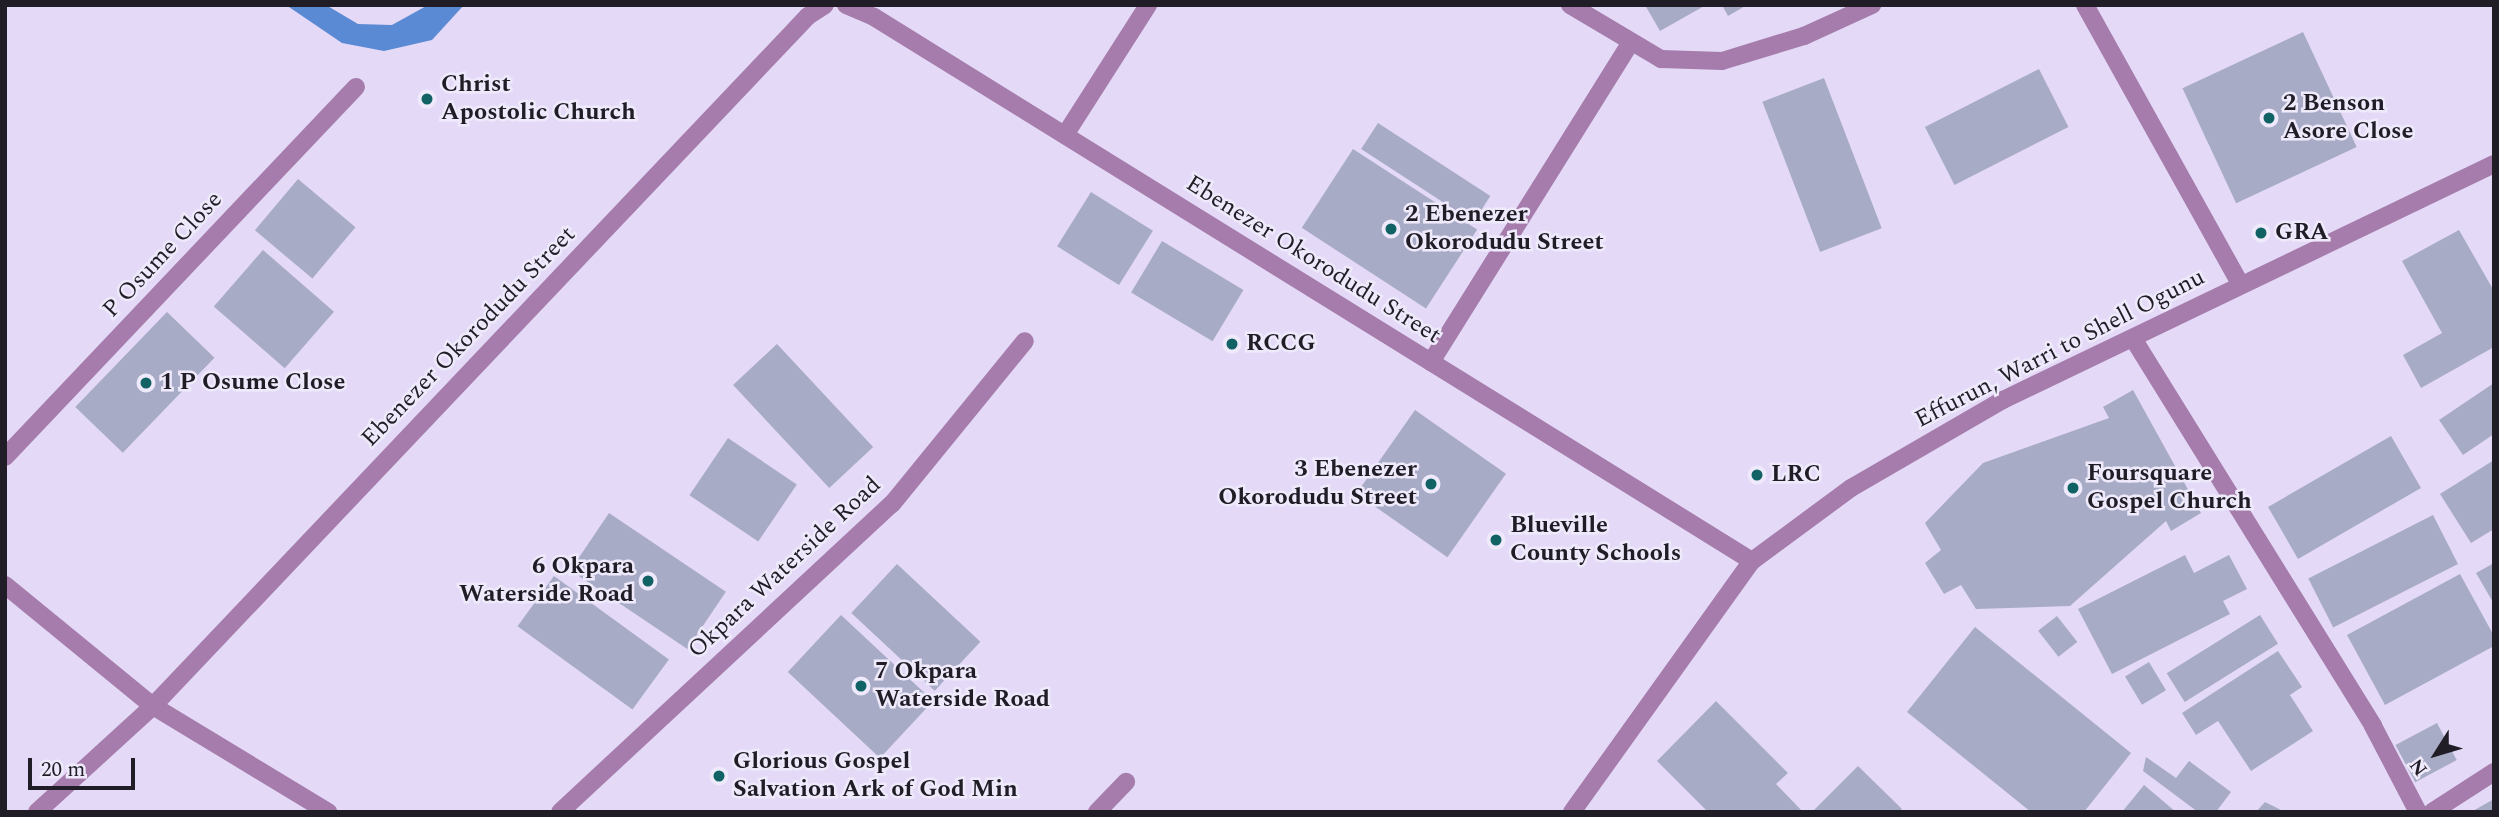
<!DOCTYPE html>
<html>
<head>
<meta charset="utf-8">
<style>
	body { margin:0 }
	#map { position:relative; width:2499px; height:817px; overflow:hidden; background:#e4daf7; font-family:Spectral,serif }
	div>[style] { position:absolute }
	.water>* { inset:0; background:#5b8ad4 }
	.building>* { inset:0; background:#a8abc6; transform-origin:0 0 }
	.minor>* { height:18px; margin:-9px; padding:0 9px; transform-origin:9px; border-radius:9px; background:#a57cab }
	.dots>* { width:19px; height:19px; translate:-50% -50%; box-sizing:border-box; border:4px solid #efeafb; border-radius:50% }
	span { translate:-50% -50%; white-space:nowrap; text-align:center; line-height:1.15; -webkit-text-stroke:5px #efeafb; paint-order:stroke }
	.poi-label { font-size:24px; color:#201d27; font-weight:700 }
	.left { translate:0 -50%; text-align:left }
	.right { translate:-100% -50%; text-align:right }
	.street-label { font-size:24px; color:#201d27 }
	.frame { position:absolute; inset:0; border:7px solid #201d27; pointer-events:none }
	.north { position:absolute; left:2401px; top:719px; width:70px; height:70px; -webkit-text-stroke:5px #efeafb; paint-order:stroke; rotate:233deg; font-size:19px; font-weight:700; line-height:28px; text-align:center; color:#201d27 }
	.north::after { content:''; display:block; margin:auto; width:24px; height:32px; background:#201d27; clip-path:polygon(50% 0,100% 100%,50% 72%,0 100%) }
	.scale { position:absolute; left:28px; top:758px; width:107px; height:32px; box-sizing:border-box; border:4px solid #201d27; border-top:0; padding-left:9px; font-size:21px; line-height:24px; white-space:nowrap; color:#201d27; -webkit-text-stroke:5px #efeafb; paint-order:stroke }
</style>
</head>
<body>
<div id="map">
	<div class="water">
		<i style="clip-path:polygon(286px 5px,326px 5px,358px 24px,392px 25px,428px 5px,464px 5px,432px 40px,384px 51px,342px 43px)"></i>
	</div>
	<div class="building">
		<i style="clip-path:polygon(1645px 5px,1706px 5px,1660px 31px)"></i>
		<i style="clip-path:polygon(1722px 5px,1747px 5px,1728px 16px)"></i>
		<i style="left:2303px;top:32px;width:127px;height:133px;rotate:65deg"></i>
		<i style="left:2039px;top:69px;width:65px;height:128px;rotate:63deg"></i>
		<i style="left:1824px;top:78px;width:161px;height:66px;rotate:69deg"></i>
		<i style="left:1378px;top:123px;width:134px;height:31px;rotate:33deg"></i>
		<i style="left:1353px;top:149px;width:148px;height:94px;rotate:33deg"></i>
		<i style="left:298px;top:179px;width:75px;height:67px;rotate:40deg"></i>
		<i style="left:1091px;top:192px;width:73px;height:64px;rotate:32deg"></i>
		<i style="clip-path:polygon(2459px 230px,2494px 291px,2494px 347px,2421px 388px,2403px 355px,2442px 333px,2402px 261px)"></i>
		<i style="left:1162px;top:241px;width:95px;height:60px;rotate:31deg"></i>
		<i style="left:263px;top:250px;width:94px;height:75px;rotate:41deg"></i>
		<i style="left:167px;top:312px;width:66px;height:132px;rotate:44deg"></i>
		<i style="left:777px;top:344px;width:141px;height:60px;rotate:47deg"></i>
		<i style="clip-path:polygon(2494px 383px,2494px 434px,2463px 455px,2439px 420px)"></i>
		<i style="clip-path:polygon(2133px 390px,2201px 513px,2171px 531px,2166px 521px,2070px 606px,1976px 609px,1961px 585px,1944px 594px,1925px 563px,1941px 550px,1925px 523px,1983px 463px,2109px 418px,2103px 407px)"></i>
		<i style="left:1415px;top:410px;width:111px;height:102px;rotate:35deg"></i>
		<i style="left:2391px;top:436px;width:60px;height:142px;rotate:60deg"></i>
		<i style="left:728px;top:438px;width:83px;height:69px;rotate:34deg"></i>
		<i style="clip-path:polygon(2494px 460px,2494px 529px,2471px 543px,2440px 494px)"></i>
		<i style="left:609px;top:513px;width:141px;height:69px;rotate:34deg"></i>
		<i style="left:2433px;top:515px;width:55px;height:140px;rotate:63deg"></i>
		<i style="clip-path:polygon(2185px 555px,2194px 573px,2229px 555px,2247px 589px,2223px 601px,2230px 614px,2112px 674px,2078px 609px)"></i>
		<i style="clip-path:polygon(2494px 563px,2494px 604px,2476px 573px)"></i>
		<i style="left:897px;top:564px;width:114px;height:67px;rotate:43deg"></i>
		<i style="clip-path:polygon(2460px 574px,2494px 636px,2494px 646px,2385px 705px,2347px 635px)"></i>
		<i style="left:554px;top:576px;width:142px;height:62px;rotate:36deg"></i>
		<i style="left:841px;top:615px;width:126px;height:78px;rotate:43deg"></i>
		<i style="left:2260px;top:615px;width:34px;height:110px;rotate:58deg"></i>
		<i style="left:2057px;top:616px;width:33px;height:24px;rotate:52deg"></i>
		<i style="clip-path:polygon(1975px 627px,2131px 753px,2084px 812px,2031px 812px,1907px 712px)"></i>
		<i style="clip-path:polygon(2278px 651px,2302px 687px,2290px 695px,2313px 731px,2251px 771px,2218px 721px,2196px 735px,2182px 713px)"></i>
		<i style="left:2149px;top:662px;width:33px;height:28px;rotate:59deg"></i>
		<i style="clip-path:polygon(1716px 701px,1788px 773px,1776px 784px,1803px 812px,1708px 812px,1657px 761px)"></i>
		<i style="left:2437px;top:723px;width:42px;height:47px;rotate:62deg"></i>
		<i style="clip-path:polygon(2146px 757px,2176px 778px,2189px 761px,2231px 792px,2216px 812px,2198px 812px,2143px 771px)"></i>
		<i style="clip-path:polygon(1858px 766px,1902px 809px,1899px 812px,1812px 812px)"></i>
		<i style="clip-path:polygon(2144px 785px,2176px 812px,2122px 812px)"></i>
		<i style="clip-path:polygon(2494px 799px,2494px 812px,2471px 812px)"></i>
		<i style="clip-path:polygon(2265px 802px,2285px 812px,2256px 812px)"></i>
	</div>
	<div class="minor">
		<i style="left:846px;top:5px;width:30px;rotate:23deg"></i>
		<i style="left:874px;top:17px;width:1033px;rotate:31.78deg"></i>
		<i style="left:1570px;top:5px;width:106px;rotate:30.7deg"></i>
		<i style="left:1661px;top:59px;width:61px;rotate:1.9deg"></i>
		<i style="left:1722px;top:61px;width:86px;rotate:-17deg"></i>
		<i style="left:1804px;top:36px;width:75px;rotate:-24.5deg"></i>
		<i style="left:2085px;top:5px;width:318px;rotate:60.9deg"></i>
		<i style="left:1065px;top:135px;width:154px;rotate:-57.4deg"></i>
		<i style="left:2134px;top:340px;width:454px;rotate:58.2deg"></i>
		<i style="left:2373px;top:726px;width:97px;rotate:62.4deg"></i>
		<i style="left:1431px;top:362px;width:375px;rotate:-58deg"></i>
		<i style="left:5px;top:457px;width:510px;rotate:-46.51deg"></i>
		<i style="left:5px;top:585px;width:191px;rotate:39.3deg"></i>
		<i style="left:153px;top:706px;width:205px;rotate:31.2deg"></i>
		<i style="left:37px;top:812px;width:157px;rotate:-42.4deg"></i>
		<i style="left:153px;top:706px;width:951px;rotate:-46.49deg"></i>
		<i style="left:808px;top:16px;width:20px;rotate:-33deg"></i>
		<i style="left:560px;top:812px;width:453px;rotate:-42.9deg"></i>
		<i style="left:892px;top:504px;width:210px;rotate:-50.8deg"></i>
		<i style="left:1097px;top:812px;width:42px;rotate:-46deg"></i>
		<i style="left:1572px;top:812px;width:309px;rotate:-54.4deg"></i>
		<i style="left:1752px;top:561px;width:123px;rotate:-36.4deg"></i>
		<i style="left:1851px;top:488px;width:176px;rotate:-30.1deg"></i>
		<i style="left:2003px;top:400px;width:545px;rotate:-25.67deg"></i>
		<i style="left:2432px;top:812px;width:74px;rotate:-32.8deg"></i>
	</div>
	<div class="dots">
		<i style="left:427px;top:99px;background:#116264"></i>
		<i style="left:2269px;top:118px;background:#116264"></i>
		<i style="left:1391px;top:229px;background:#116264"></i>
		<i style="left:2261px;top:233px;background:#116264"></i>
		<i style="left:1232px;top:344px;background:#116264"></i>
		<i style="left:146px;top:383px;background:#116264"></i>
		<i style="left:1757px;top:475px;background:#116264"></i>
		<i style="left:1431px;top:484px;background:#116264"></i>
		<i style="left:2073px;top:488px;background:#116264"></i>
		<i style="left:1496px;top:540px;background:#116264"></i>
		<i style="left:648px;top:581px;background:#116264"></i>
		<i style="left:861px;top:686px;background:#116264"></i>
		<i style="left:719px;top:776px;background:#116264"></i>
	</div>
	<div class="poi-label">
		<span class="left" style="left:441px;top:99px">Christ<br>Apostolic Church</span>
		<span class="left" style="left:2283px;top:118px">2 Benson<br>Asore Close</span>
		<span class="left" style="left:1405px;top:229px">2 Ebenezer<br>Okorodudu Street</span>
		<span class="left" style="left:2275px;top:233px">GRA</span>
		<span class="left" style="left:1246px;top:344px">RCCG</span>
		<span class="left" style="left:160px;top:383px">1 P Osume Close</span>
		<span class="right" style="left:1417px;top:484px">3 Ebenezer<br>Okorodudu Street</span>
		<span class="left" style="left:2087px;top:488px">Foursquare<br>Gospel Church</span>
		<span class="left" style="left:1771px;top:475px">LRC</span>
		<span class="left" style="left:1510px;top:540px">Blueville<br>County Schools</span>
		<span class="right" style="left:634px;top:581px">6 Okpara<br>Waterside Road</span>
		<span class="left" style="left:875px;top:686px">7 Okpara<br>Waterside Road</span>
		<span class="left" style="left:733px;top:776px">Glorious Gospel<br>Salvation Ark of God Min</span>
	</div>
	<div class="street-label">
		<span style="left:163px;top:255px;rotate:-47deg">P Osume Close</span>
		<span style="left:1313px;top:260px;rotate:32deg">Ebenezer Okorodudu Street</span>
		<span style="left:469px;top:337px;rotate:-46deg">Ebenezer Okorodudu Street</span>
		<span style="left:2060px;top:349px;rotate:-27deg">Effurun, Warri to Shell Ogunu</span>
		<span style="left:785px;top:568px;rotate:-43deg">Okpara Waterside Road</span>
	</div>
	<div class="frame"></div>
	<div class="north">N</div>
	<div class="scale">20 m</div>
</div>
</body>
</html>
